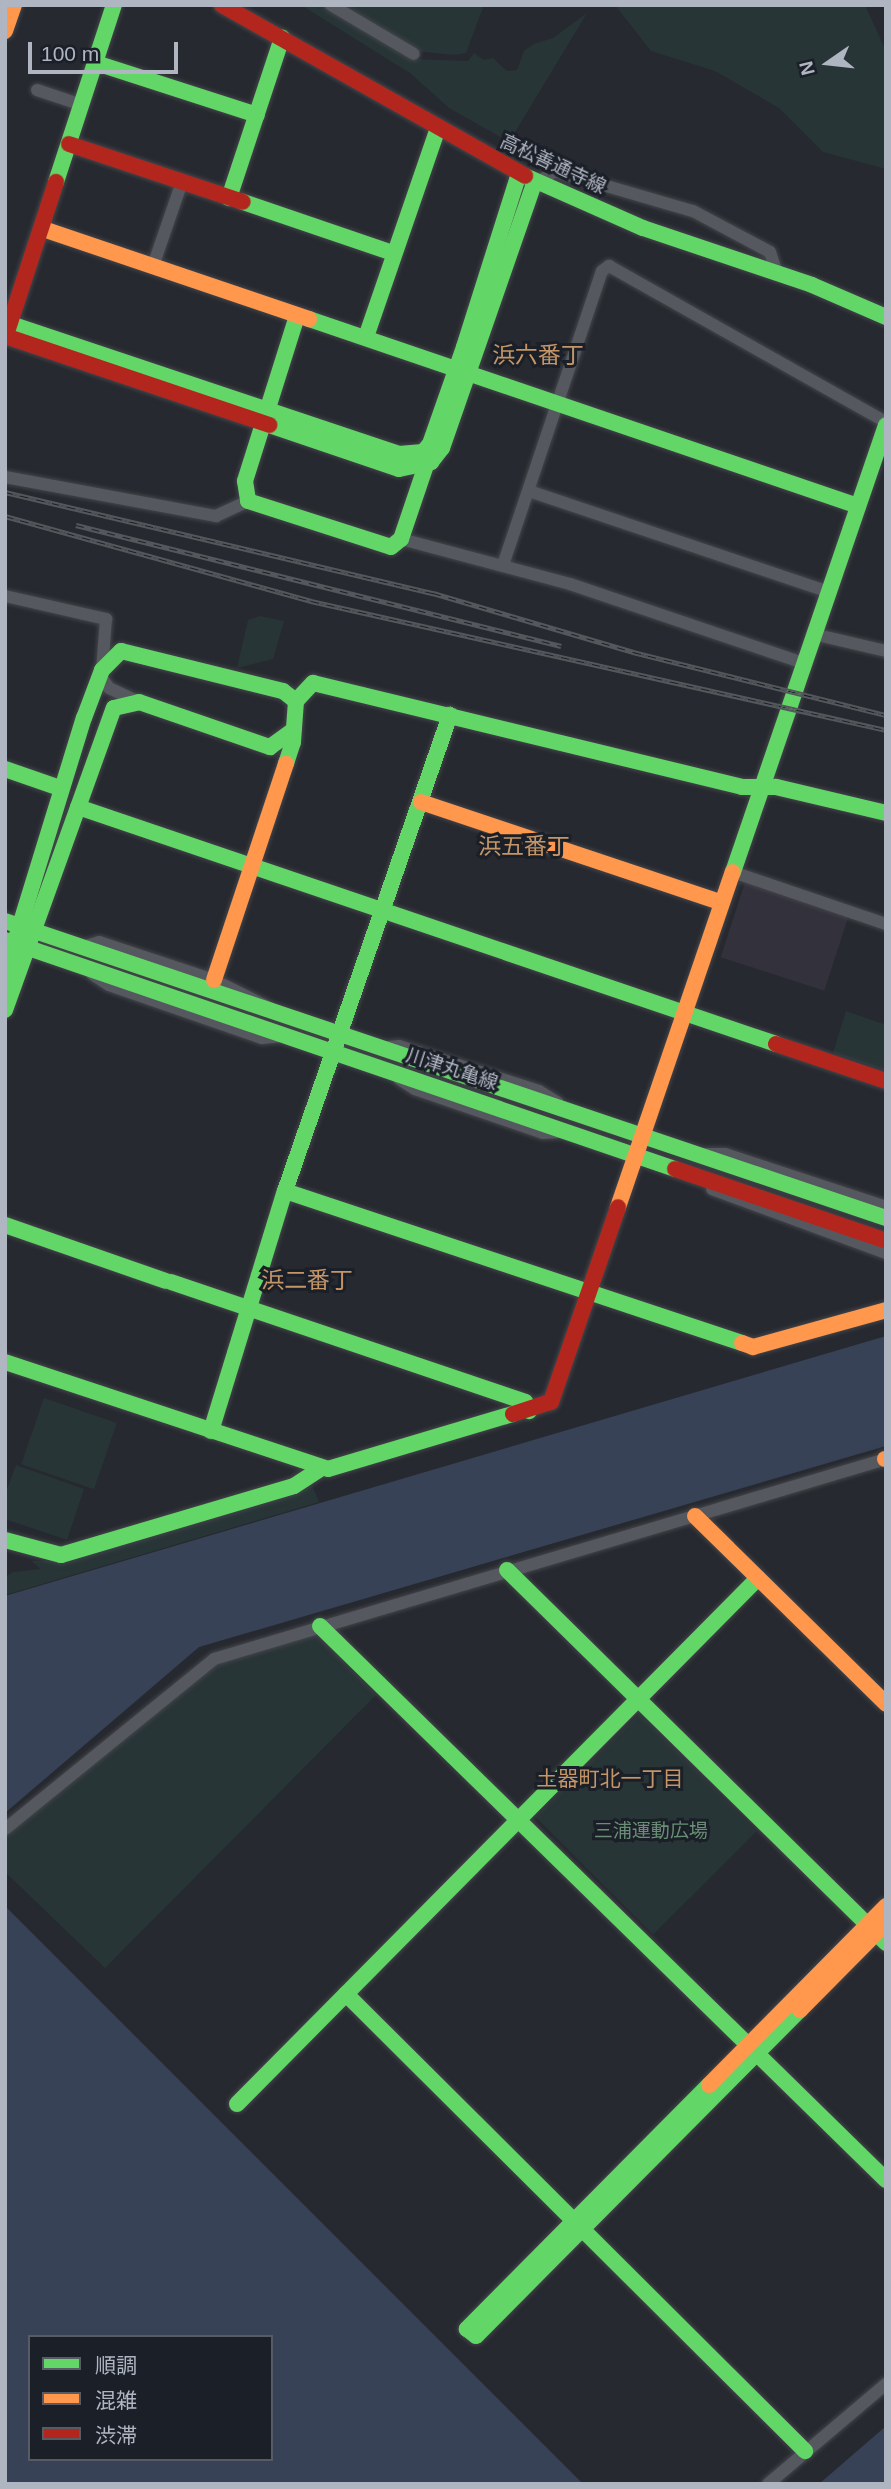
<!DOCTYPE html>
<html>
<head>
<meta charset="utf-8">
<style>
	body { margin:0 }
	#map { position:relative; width:891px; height:2489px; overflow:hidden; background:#26292f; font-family:Arial,"Noto Sans JP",sans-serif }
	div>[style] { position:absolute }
	.medical>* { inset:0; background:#33313b; transform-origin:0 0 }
	.green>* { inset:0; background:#283537; transform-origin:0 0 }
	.water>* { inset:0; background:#374256 }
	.roads { filter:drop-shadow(0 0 2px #43454a) drop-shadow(0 0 2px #43454a) }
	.street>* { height:12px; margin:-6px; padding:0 6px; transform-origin:6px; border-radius:6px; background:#55585e }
	.fast>* { height:16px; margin:-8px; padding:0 8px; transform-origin:8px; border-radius:8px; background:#63d668 }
	.slow>* { height:16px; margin:-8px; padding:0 8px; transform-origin:8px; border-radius:8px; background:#ff974d }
	.jam>* { height:16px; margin:-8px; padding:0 8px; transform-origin:8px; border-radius:8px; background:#b3261e }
	.rail>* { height:5px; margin-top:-2.5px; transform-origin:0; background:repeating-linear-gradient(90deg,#1a1f28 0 8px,#54575b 0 16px); box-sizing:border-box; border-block:2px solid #54575b }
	span { translate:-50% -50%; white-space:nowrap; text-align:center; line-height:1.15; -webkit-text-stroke:6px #1a1f28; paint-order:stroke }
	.street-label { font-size:19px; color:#afb5c1 }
	.park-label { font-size:19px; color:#6a8e75 }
	.neighbourhood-label { font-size:21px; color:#c39567 }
	.quarter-label { font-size:23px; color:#c39567 }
	.frame { position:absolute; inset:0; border:7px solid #afb5c1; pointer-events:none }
	.legend { position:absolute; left:28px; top:2335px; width:245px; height:126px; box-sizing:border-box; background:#1a1f28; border:2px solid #565b65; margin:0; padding:9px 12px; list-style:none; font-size:21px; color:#afb5c1 }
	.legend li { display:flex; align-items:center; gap:14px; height:35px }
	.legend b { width:35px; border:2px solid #565b65 }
	.north { position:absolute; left:793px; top:28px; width:70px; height:70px; -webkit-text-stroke:5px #1a1f28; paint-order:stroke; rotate:256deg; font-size:19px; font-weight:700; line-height:28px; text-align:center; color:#afb5c1 }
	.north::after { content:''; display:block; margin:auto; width:24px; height:32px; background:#afb5c1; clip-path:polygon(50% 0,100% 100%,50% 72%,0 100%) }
	.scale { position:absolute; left:28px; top:42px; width:150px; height:32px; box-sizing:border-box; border:4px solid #afb5c1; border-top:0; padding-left:9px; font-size:21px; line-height:24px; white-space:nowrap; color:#afb5c1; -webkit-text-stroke:5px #1a1f28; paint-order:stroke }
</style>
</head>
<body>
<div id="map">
	<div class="medical">
		<i style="left:745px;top:882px;width:109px;height:79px;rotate:18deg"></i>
	</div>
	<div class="green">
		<i style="clip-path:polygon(301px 5px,324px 5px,416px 59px,468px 61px,474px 53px,484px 60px,493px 58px,507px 71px,517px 70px,524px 51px,534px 44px,553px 38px,587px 13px,509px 142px,449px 108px,410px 73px)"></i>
		<i style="clip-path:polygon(335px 5px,484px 5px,466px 53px,454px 55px,414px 51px)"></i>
		<i style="clip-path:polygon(615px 5px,865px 5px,886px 51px,886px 169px,823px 152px,779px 108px,715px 71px,651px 51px)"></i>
		<i style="clip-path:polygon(260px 616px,284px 621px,273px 659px,237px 668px,248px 620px)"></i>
		<i style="clip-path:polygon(846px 1011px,886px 1025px,886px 1071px,833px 1053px)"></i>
		<i style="left:44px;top:1398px;width:77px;height:70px;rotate:19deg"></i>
		<i style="clip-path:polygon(16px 1465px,84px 1489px,67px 1540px,5px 1519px,5px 1495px)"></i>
		<i style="clip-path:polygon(312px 1485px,319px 1502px,5px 1595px,5px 1577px,13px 1572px,41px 1569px,31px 1561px,60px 1561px)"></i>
		<i style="clip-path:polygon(317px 1634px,376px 1695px,105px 1968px,5px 1872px,5px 1833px,216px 1664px)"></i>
		<i style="left:639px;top:1714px;width:166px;height:146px;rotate:45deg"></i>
	</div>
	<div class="water">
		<i style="clip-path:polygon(886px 1336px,886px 1446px,199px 1647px,5px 1813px,5px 1596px)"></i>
		<i style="clip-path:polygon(evenodd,5px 1906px,583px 2484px,5px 2484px,5px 1906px,30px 2337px,271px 2337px,271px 2459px,30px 2459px,30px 2337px)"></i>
		<i style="clip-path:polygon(886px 2426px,886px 2484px,819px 2484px)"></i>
	</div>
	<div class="roads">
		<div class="street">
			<i style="left:331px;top:5px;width:96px;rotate:30.6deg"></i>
			<i style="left:37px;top:90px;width:47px;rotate:18.4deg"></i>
			<i style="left:538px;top:182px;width:20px;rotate:-33deg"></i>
			<i style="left:555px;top:171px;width:144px;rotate:16.2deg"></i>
			<i style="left:693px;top:211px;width:87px;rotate:28deg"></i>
			<i style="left:770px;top:252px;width:22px;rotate:72deg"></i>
			<i style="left:153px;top:266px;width:89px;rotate:-71deg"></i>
			<i style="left:5px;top:477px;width:215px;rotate:10.5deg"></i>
			<i style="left:216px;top:516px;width:35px;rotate:-25deg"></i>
			<i style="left:529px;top:491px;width:317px;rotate:18.6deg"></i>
			<i style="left:401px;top:539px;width:175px;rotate:14.9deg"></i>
			<i style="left:570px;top:584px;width:246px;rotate:18.7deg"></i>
			<i style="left:503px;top:565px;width:310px;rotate:-71.4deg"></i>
			<i style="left:602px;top:271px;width:9px;rotate:-36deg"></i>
			<i style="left:609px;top:266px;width:318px;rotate:29.4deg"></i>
			<i style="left:5px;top:596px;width:104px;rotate:12.8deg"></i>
			<i style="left:106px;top:619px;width:51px;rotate:94.5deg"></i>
			<i style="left:813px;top:634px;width:75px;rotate:13.1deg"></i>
			<i style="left:101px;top:677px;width:14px;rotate:54deg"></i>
			<i style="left:109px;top:688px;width:33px;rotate:25deg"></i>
			<i style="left:733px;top:872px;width:162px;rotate:18.8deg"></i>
			<i style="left:82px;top:947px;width:18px;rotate:-16deg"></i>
			<i style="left:99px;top:942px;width:121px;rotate:18.3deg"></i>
			<i style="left:214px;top:980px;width:63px;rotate:26.6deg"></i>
			<i style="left:92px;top:974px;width:20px;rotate:33deg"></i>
			<i style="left:109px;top:985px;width:162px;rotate:19.1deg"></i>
			<i style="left:262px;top:1038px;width:20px;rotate:-6deg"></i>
			<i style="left:388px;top:1047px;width:11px;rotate:-5deg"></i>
			<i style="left:399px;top:1046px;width:147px;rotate:17.8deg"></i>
			<i style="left:539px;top:1091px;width:22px;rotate:32deg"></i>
			<i style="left:399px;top:1079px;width:19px;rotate:32deg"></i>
			<i style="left:415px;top:1089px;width:135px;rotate:19deg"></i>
			<i style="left:543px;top:1133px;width:17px;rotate:-3deg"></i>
			<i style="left:707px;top:1154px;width:18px"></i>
			<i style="left:725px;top:1154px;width:169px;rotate:18.2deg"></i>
			<i style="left:712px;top:1189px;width:185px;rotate:20.2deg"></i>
			<i style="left:5px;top:1829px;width:269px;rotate:-39.1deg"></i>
			<i style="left:214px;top:1659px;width:701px;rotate:-16.57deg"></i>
			<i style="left:768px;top:2484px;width:155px;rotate:-40.3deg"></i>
		</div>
		<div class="fast">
			<i style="left:96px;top:63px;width:169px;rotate:17.9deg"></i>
			<i style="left:525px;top:176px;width:129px;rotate:23.8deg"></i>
			<i style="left:643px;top:228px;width:178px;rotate:18.6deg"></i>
			<i style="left:812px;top:285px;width:81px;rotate:23.4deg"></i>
			<i style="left:56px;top:182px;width:186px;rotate:-71.9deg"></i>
			<i style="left:229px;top:198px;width:169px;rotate:-71.7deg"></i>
			<i style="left:243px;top:202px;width:158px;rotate:18.8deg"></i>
			<i style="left:297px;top:316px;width:173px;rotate:107.5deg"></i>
			<i style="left:245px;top:481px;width:20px;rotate:81deg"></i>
			<i style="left:248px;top:501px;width:150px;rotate:17.8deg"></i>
			<i style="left:391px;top:547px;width:13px;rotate:-39deg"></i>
			<i style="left:401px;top:539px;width:78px;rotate:-71.3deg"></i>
			<i style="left:426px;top:465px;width:7px;rotate:-106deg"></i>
			<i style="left:309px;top:319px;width:580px;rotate:18.81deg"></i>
			<i style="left:5px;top:322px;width:416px;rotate:18.5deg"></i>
			<i style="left:399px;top:454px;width:24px;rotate:-5deg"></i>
			<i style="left:423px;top:452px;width:11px;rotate:-49deg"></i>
			<i style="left:430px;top:444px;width:103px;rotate:-70.7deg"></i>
			<i style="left:464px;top:347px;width:182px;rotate:-72.4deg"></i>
			<i style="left:366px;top:337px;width:221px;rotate:-71deg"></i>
			<i style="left:269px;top:425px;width:137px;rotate:18.7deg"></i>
			<i style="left:399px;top:469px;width:33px;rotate:-12deg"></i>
			<i style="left:431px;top:462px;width:18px;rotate:-52deg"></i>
			<i style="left:442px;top:448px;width:283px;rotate:-70.8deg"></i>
			<i style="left:296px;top:701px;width:25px;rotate:-47deg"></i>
			<i style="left:313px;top:683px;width:441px;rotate:13.6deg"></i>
			<i style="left:742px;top:787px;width:34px"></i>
			<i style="left:776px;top:787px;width:113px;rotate:13.3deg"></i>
			<i style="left:5px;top:769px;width:58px;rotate:19.1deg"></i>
			<i style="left:78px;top:807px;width:737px;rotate:18.75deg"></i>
			<i style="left:733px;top:872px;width:472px;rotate:-71.1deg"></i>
			<i style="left:5px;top:921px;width:930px;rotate:18.63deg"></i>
			<i style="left:5px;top:940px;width:708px;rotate:18.87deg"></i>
			<i style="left:5px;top:974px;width:268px;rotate:-72.9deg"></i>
			<i style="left:84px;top:718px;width:51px;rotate:-69.4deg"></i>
			<i style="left:102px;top:670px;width:27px;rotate:-45deg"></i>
			<i style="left:121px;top:651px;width:167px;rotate:13.9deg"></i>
			<i style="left:283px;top:691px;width:16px;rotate:38deg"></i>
			<i style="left:296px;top:701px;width:41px;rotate:94.2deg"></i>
			<i style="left:293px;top:742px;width:23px;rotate:108deg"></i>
			<i style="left:5px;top:1010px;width:321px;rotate:-70.2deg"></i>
			<i style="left:114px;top:708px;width:26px;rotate:-13deg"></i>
			<i style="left:139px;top:702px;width:139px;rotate:19deg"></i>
			<i style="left:270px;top:747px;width:29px;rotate:-36deg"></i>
			<i style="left:285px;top:1191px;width:482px;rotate:18.4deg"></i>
			<i style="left:5px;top:1225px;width:170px;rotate:19.2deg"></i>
			<i style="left:171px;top:1282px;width:374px;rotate:18.7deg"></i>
			<i style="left:525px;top:1402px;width:10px;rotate:66deg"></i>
			<i style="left:5px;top:1362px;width:340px;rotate:18.3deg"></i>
			<i style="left:328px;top:1469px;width:193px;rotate:-16.6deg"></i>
			<i style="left:211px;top:1431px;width:251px;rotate:-72.9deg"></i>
			<i style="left:285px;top:1191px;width:504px;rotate:-70.88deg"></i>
			<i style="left:5px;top:1540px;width:58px;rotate:15deg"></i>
			<i style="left:61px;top:1555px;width:243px;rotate:-16.5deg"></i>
			<i style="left:294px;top:1486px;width:33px;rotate:-33deg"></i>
			<i style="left:507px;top:1570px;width:532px;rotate:44.54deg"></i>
			<i style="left:320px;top:1626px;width:792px;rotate:44.39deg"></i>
			<i style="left:346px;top:1994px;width:648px;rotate:44.87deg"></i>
			<i style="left:709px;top:2085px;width:344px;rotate:134.8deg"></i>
			<i style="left:467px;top:2329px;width:11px;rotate:38deg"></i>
			<i style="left:476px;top:2336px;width:460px;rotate:-45.2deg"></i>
			<i style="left:237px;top:2104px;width:740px;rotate:-45.27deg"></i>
		</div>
		<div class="slow">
			<i style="left:5px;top:31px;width:28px;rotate:-71deg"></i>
			<i style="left:43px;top:229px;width:281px;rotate:18.7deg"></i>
			<i style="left:421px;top:802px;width:317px;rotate:18.5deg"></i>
			<i style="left:214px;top:980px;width:228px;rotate:-71.6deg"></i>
			<i style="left:618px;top:1207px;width:354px;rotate:-71.1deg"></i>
			<i style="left:742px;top:1343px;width:12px;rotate:20deg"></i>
			<i style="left:753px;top:1347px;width:138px;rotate:-15.5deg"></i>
			<i style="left:885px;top:1459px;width:1px"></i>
			<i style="left:695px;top:1516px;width:268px;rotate:44.5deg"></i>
			<i style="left:800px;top:2010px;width:122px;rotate:-45.3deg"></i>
			<i style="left:709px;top:2085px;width:252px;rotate:-45.3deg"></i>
		</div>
		<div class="jam">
			<i style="left:222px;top:5px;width:348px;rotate:29.4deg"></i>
			<i style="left:69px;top:144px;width:183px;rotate:18.4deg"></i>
			<i style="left:7px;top:332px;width:158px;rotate:-71.9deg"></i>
			<i style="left:5px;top:336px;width:279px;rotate:18.6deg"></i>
			<i style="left:776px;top:1044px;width:116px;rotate:18.6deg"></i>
			<i style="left:675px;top:1169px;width:223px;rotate:18.8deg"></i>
			<i style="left:513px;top:1414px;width:40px;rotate:-18deg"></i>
			<i style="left:551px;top:1402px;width:206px;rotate:-71deg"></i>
		</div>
	</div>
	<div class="rail">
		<i style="left:5px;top:492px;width:440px;rotate:13.3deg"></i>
		<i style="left:433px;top:593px;width:209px;rotate:16.4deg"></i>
		<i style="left:633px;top:652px;width:261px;rotate:14deg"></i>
		<i style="left:5px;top:516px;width:318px;rotate:15.5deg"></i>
		<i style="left:311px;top:601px;width:589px;rotate:12.64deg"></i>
		<i style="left:76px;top:525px;width:500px;rotate:14deg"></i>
	</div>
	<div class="street-label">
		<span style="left:553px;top:164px;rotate:25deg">高松善通寺線</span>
		<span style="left:452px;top:1069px;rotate:18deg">川津丸亀線</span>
	</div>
	<div class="park-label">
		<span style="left:651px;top:1831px">三浦運動広場</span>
	</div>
	<div class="neighbourhood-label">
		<span style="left:610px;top:1779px">土器町北一丁目</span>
	</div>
	<div class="quarter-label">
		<span style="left:538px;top:355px">浜六番丁</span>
		<span style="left:524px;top:846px">浜五番丁</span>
		<span style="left:307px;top:1280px">浜二番丁</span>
	</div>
	<div class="frame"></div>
	<ul class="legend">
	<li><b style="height:9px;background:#63d668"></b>順調</li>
	<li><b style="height:9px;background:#ff974d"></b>混雑</li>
	<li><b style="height:9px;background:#b3261e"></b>渋滞</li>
	</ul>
	<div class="north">N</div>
	<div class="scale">100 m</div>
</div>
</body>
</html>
